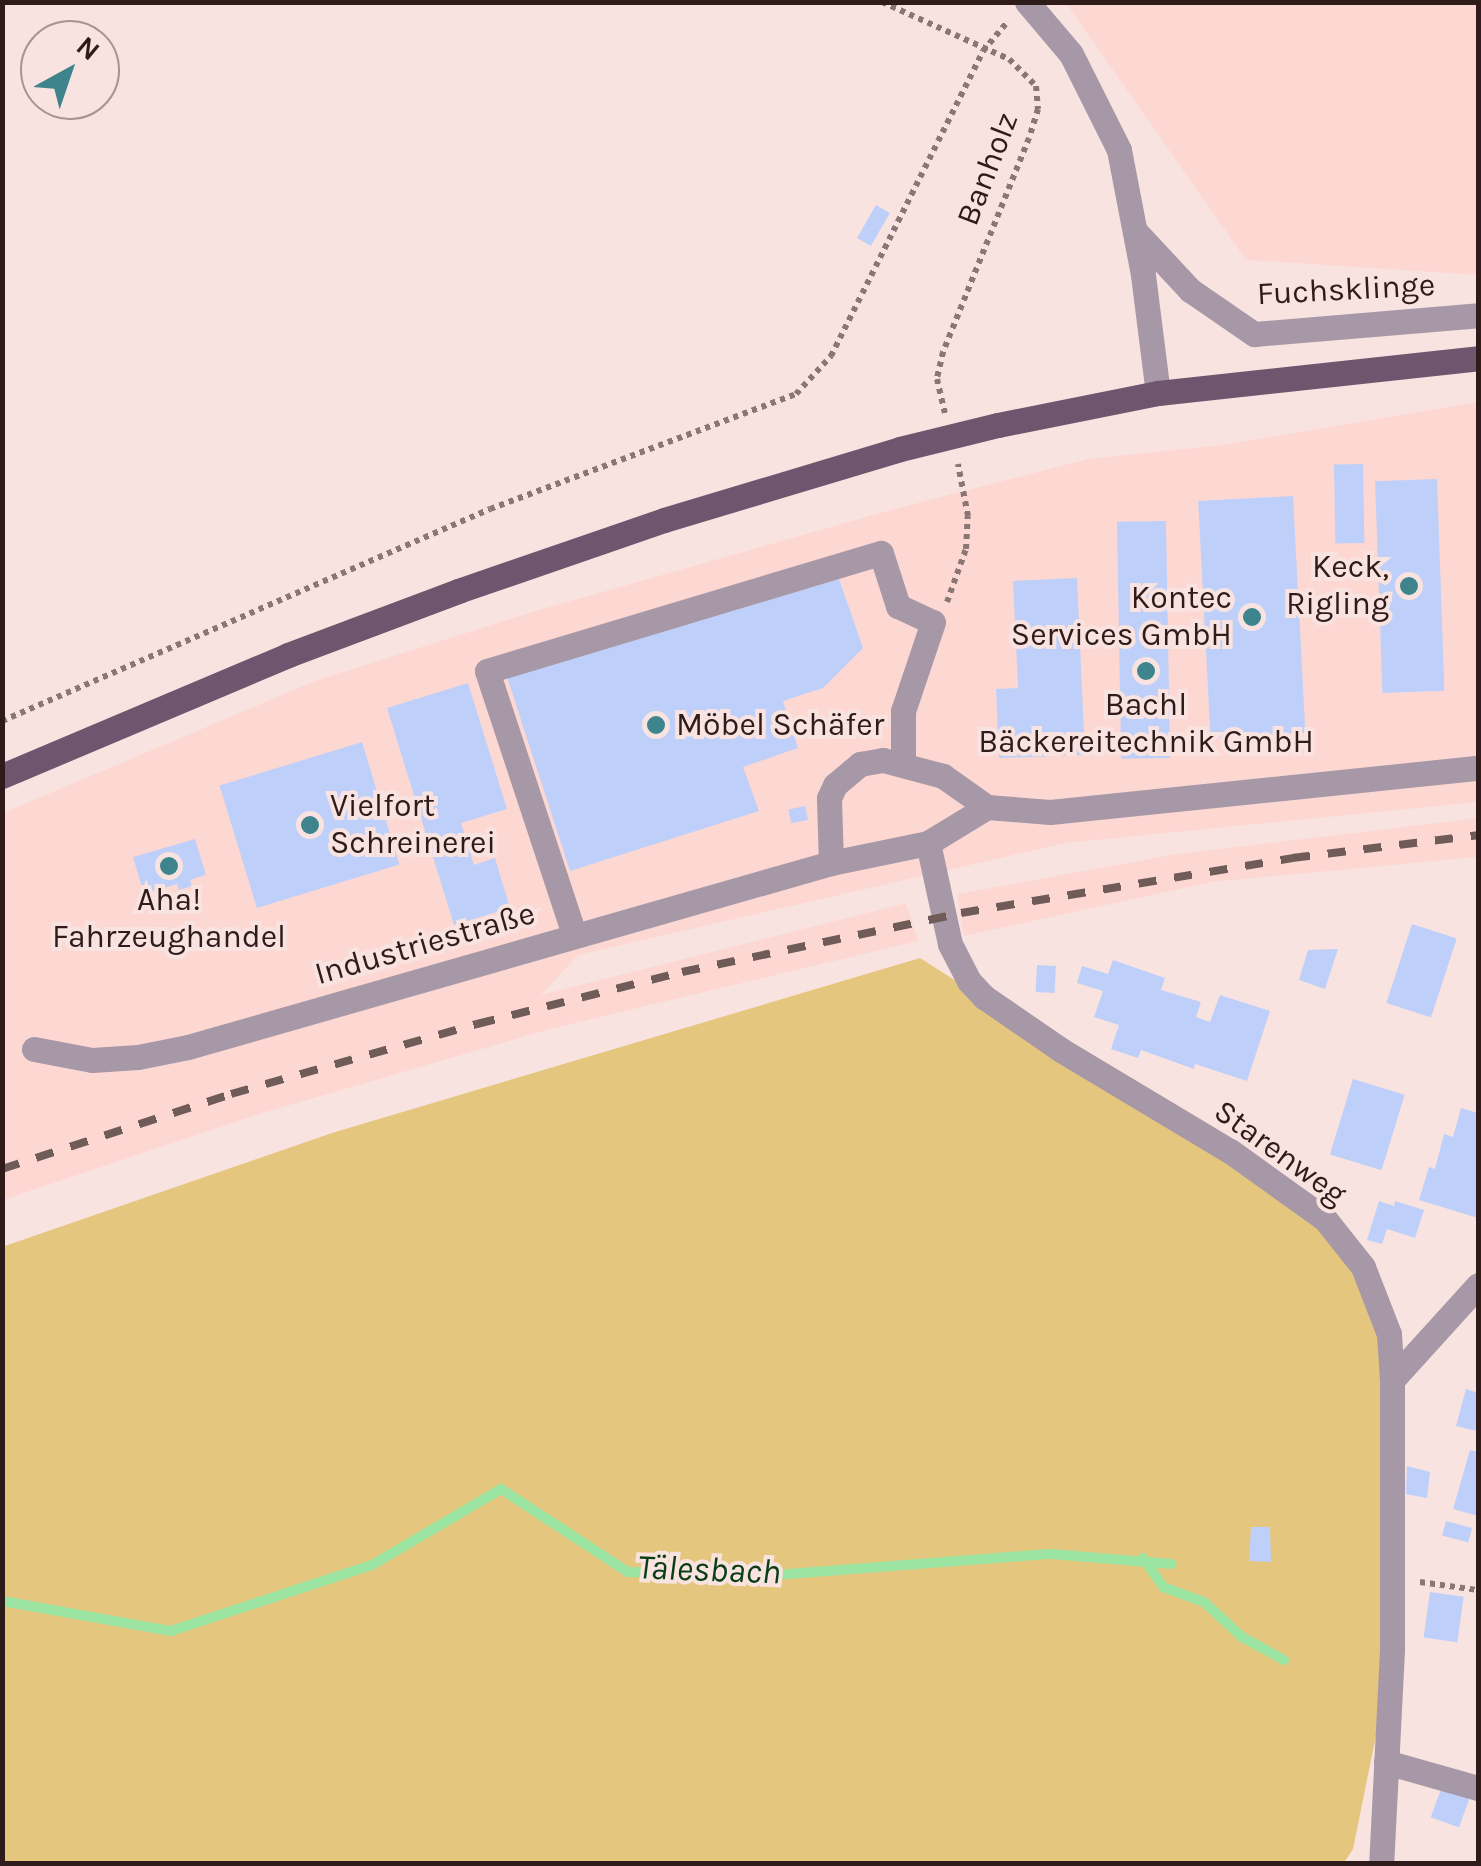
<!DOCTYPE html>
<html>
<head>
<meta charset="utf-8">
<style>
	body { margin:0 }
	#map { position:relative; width:1481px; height:1866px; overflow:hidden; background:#f9e3e0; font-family:Karla,sans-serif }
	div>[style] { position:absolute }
	.built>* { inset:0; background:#fdd8d3 }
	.green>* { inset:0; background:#e5c67e }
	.stream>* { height:10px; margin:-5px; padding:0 5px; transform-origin:5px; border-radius:5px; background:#9be4a2 }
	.building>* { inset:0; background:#bed0f9; transform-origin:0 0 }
	.path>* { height:6px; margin-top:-3px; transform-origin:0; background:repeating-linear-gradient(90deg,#8a7674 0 5px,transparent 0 10px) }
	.minor>* { height:25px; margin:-12.5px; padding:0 12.5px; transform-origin:12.5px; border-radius:12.5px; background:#a798a7 }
	.major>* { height:25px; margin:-12.5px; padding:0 12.5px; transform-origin:12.5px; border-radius:12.5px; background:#70556f }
	.rail>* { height:8px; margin-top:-4px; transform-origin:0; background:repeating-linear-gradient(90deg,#6f5c59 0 18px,transparent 0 36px) }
	.major-bridge>* { height:25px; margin:-12.5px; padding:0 12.5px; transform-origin:12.5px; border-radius:12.5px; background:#70556f }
	.dots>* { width:28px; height:28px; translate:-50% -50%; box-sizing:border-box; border:5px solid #f9e3e0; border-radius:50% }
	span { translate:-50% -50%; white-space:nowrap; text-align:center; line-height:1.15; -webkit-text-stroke:8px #f9e3e0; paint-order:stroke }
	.street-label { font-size:32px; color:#2f1c1a }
	.poi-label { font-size:32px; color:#2f1c1a }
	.right { translate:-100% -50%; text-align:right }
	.left { translate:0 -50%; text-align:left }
	.water-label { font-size:35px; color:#093e15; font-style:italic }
	.frame { position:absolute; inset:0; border:5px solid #2f1c1a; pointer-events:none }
	.north { position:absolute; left:20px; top:20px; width:100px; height:100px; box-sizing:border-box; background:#f9e3e0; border:2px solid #a89391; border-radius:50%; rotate:40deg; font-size:28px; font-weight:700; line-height:40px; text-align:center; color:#2f1c1a }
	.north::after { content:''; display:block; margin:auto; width:35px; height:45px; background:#3d848d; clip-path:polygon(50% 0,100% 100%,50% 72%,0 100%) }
</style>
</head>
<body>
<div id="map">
	<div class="built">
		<i style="clip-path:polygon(1066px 3px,1478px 3px,1478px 275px,1246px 260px)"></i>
		<i style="clip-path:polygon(1478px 402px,1478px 802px,1066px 843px,578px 955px,541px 995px,906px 903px,918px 941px,550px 1029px,256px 1115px,3px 1200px,3px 813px,315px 681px,532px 612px,887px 511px,1088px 459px,1222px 445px)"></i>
		<i style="clip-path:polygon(1478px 818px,1478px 857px,1211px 882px,964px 936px,957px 894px,1177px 854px)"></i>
	</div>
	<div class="green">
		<i style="clip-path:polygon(920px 958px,1326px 1218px,1392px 1336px,1396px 1637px,1353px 1849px,1343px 1864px,3px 1863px,2px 1247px,332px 1133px)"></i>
	</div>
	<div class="stream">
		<i style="left:1143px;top:1558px;width:35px;rotate:55deg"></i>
		<i style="left:1163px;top:1587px;width:44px;rotate:20.1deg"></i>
		<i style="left:1204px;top:1602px;width:52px;rotate:42.6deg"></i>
		<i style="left:1242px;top:1637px;width:48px;rotate:28.7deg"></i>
		<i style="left:2px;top:1601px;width:172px;rotate:10.1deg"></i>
		<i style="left:171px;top:1631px;width:212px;rotate:-18.2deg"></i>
		<i style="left:372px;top:1565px;width:150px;rotate:-30.5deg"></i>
		<i style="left:501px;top:1489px;width:152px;rotate:33.2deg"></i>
		<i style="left:628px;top:1572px;width:134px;rotate:1.7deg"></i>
		<i style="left:762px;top:1576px;width:290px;rotate:-4.4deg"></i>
		<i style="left:1051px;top:1554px;width:121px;rotate:4.7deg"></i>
	</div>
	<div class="building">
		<i style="left:876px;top:205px;width:16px;height:38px;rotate:30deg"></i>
		<i style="left:1363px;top:464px;width:79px;height:29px;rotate:89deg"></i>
		<i style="left:1437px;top:479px;width:212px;height:62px;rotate:88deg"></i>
		<i style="left:1293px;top:496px;width:237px;height:95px;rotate:87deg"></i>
		<i style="left:1166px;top:521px;width:237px;height:49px;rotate:89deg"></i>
		<i style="clip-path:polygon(1077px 578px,1085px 755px,999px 758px,996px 689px,1018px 688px,1013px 581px)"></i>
		<i style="clip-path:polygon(839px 579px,863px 648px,823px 688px,783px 701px,798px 748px,743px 767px,759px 811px,570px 871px,507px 677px)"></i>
		<i style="clip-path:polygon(468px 683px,507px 809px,461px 823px,474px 865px,495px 858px,510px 908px,454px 925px,387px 708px)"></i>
		<i style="left:362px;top:742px;width:128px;height:149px;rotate:73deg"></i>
		<i style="left:805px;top:806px;width:14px;height:17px;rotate:78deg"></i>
		<i style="clip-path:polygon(195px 839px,206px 875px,190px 880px,192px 886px,179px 890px,177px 884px,144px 894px,133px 857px)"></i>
		<i style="left:1412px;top:924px;width:47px;height:83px;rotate:18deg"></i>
		<i style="clip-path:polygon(1338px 949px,1325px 989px,1299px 980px,1308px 950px)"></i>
		<i style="clip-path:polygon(1113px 960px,1165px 978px,1161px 990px,1201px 1002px,1196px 1017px,1210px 1022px,1220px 995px,1270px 1011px,1247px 1081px,1195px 1064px,1194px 1069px,1141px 1050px,1138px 1058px,1111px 1049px,1119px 1025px,1094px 1017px,1103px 991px,1077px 983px,1082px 966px,1108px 974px)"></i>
		<i style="left:1037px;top:965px;width:19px;height:27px;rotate:3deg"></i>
		<i style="left:1353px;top:1079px;width:54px;height:79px;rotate:17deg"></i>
		<i style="clip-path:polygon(1461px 1108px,1478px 1113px,1478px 1218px,1419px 1200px,1429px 1167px,1435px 1169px,1444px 1134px,1453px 1137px)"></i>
		<i style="clip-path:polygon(1379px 1201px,1394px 1206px,1395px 1201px,1424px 1210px,1415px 1238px,1387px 1229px,1382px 1244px,1367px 1240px)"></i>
		<i style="clip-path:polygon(1466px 1389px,1478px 1393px,1477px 1431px,1456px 1426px)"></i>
		<i style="clip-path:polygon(1470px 1450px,1478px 1452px,1478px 1516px,1453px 1509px)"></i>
		<i style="clip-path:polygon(1407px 1466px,1430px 1472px,1427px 1498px,1406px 1494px)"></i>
		<i style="left:1446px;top:1521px;width:27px;height:15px;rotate:15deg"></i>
		<i style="clip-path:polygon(1251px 1527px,1270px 1527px,1271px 1562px,1249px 1561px)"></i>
		<i style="left:1430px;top:1592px;width:34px;height:46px;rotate:8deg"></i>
		<i style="left:1441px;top:1789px;width:30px;height:30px;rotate:20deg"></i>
	</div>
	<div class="path">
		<i style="left:882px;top:2px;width:139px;rotate:24.2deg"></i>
		<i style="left:1009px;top:59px;width:38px;rotate:45deg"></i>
		<i style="left:1036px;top:86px;width:23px;rotate:85deg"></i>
		<i style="left:1038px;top:109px;width:30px;rotate:107deg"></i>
		<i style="left:1029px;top:138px;width:231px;rotate:111.9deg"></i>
		<i style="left:943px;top:352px;width:28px;rotate:103deg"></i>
		<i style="left:937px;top:379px;width:35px;rotate:77deg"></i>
		<i style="left:947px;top:602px;width:56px;rotate:-70.3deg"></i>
		<i style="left:966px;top:549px;width:33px;rotate:-87deg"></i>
		<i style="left:968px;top:516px;width:53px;rotate:-100.9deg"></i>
		<i style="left:2px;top:721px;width:532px;rotate:-23.48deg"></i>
		<i style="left:490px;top:509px;width:327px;rotate:-20.6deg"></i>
		<i style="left:796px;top:394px;width:52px;rotate:-47.4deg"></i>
		<i style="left:831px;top:356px;width:341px;rotate:-63.5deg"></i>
		<i style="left:983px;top:51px;width:38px;rotate:-50deg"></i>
		<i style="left:1420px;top:1582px;width:59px;rotate:7.9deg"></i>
	</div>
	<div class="minor">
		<i style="left:1027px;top:2px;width:68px;rotate:49.8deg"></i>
		<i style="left:1071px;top:54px;width:107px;rotate:63.4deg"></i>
		<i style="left:1119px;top:150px;width:127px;rotate:79.1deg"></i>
		<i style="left:1143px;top:275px;width:119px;rotate:82.8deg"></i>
		<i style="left:1135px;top:231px;width:81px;rotate:47deg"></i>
		<i style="left:1190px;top:290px;width:78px;rotate:34.5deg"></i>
		<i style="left:1254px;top:334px;width:225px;rotate:-4.8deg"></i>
		<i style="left:928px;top:843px;width:103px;rotate:77.7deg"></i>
		<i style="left:950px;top:944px;width:42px;rotate:62.8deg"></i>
		<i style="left:969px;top:981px;width:22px;rotate:47deg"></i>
		<i style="left:984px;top:997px;width:93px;rotate:34.5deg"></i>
		<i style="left:1061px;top:1050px;width:197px;rotate:30.9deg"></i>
		<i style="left:1230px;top:1151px;width:117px;rotate:35.6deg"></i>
		<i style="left:1325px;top:1219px;width:61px;rotate:51.6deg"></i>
		<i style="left:1363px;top:1267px;width:72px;rotate:68.8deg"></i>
		<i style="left:1389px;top:1334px;width:46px;rotate:86.3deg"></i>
		<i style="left:1392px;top:1380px;width:270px;rotate:90deg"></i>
		<i style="left:1392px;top:1650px;width:214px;rotate:92.9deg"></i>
		<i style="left:831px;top:863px;width:65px;rotate:-91.8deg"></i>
		<i style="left:829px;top:798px;width:14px;rotate:-65deg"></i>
		<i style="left:835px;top:785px;width:33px;rotate:-40deg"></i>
		<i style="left:860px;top:764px;width:23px;rotate:-10deg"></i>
		<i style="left:883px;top:760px;width:62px;rotate:14.9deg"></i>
		<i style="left:943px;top:776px;width:54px;rotate:35.2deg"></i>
		<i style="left:987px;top:807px;width:63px;rotate:4.5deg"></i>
		<i style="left:1050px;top:812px;width:430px;rotate:-5.9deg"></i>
		<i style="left:574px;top:934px;width:277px;rotate:-108.3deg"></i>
		<i style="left:487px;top:671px;width:411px;rotate:-16.7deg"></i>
		<i style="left:881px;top:553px;width:56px;rotate:72.2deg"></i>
		<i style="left:898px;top:606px;width:38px;rotate:25deg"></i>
		<i style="left:933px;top:622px;width:94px;rotate:108.6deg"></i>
		<i style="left:903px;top:711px;width:53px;rotate:90deg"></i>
		<i style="left:34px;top:1049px;width:59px;rotate:10.7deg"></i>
		<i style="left:92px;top:1060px;width:46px;rotate:-3.7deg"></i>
		<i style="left:138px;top:1057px;width:51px;rotate:-11.3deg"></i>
		<i style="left:188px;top:1047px;width:669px;rotate:-15.97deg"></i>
		<i style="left:831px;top:863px;width:99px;rotate:-11.7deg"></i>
		<i style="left:928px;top:843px;width:69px;rotate:-31.4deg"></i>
		<i style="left:1392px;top:1380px;width:128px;rotate:-47.8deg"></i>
		<i style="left:1386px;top:1762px;width:96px;rotate:15.8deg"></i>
	</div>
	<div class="major">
		<i style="left:998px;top:425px;width:163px;rotate:-11.3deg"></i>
		<i style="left:1158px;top:393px;width:322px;rotate:-6.2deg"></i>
		<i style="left:2px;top:776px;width:311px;rotate:-22.9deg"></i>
		<i style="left:288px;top:655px;width:182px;rotate:-20.6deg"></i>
		<i style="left:458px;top:591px;width:218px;rotate:-19deg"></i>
		<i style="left:664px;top:520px;width:246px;rotate:-16.7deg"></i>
	</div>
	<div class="rail">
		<i style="left:2px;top:1169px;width:241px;rotate:-18.1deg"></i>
		<i style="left:231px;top:1094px;width:256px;rotate:-15.9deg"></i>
		<i style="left:477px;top:1024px;width:211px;rotate:-14.2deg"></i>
		<i style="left:682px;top:972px;width:285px;rotate:-11.9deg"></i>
		<i style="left:961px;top:913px;width:336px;rotate:-9.4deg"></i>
		<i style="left:1292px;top:858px;width:187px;rotate:-7deg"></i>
	</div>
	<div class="major-bridge">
		<i style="left:900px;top:449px;width:101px;rotate:-13.8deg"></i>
	</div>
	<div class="dots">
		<i style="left:1409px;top:586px;background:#3d848d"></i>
		<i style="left:1252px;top:617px;background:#3d848d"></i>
		<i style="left:1146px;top:671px;background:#3d848d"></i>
		<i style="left:656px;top:725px;background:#3d848d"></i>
		<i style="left:310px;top:825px;background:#3d848d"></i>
		<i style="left:169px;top:866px;background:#3d848d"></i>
	</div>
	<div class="street-label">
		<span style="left:988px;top:169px;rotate:-69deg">Banholz</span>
		<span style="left:1346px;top:290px;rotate:-3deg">Fuchsklinge</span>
		<span style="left:425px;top:944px;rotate:-16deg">Industriestraße</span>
		<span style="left:1280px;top:1153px;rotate:36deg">Starenweg</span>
	</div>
	<div class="poi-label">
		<span class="right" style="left:1389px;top:586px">Keck,<br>Rigling</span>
		<span class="right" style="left:1232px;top:617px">Kontec<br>Services GmbH</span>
		<span style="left:1146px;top:724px">Bachl<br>Bäckereitechnik GmbH</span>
		<span class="left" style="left:676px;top:725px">Möbel Schäfer</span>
		<span class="left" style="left:330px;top:825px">Vielfort<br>Schreinerei</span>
		<span style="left:169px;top:919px">Aha!<br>Fahrzeughandel</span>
	</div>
	<div class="water-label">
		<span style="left:709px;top:1570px;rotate:2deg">Tälesbach</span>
	</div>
	<div class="frame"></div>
	<div class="north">N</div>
</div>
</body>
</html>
